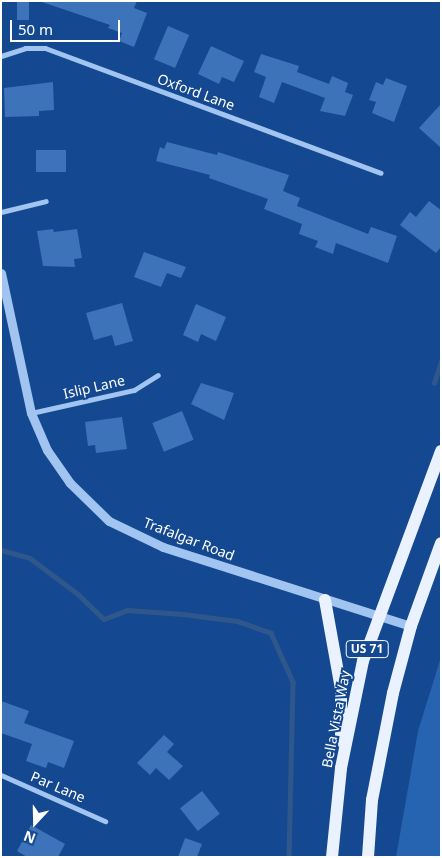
<!DOCTYPE html>
<html>
<head>
<meta charset="utf-8">
<style>
	body { margin:0 }
	#map { position:relative; width:442px; height:858px; overflow:hidden; background:#144991; font-family:"Noto Sans",sans-serif }
	div>[style] { position:absolute }
	.green>* { inset:0; background:#2663b0 }
	.stream>* { height:4.5px; margin:-2.25px; padding:0 2.25px; transform-origin:2.25px; border-radius:2.25px; background:#30578c }
	.building>* { inset:0; background:#3d73b9; transform-origin:0 0 }
	.minor>* { height:5px; margin:-2.5px; padding:0 2.5px; transform-origin:2.5px; border-radius:2.5px; background:#a1c4f1 }
	.tertiary>* { height:9px; margin:-4.5px; padding:0 4.5px; transform-origin:4.5px; border-radius:4.5px; background:#a1c4f1 }
	.primary>* { height:12px; margin:-6px; padding:0 6px; transform-origin:6px; border-radius:6px; background:#ebf2ff }
	span { translate:-50% -50%; white-space:nowrap; text-align:center; line-height:1.15; -webkit-text-stroke:4px #144991; paint-order:stroke }
	.shield-label span { padding:1px 4px; background:#144991; border:1px solid; border-radius:4px; -webkit-text-stroke-width:0 }
	.shield-label { font-size:12px; color:#fff; font-weight:700 }
	.street-label { font-size:14px; color:#fff }
	.frame { position:absolute; inset:0; border:2px solid #fff; pointer-events:none }
	.north { position:absolute; left:10px; top:798px; width:50px; height:50px; -webkit-text-stroke:4px #144991; paint-order:stroke; rotate:201deg; font-size:14px; font-weight:700; line-height:20px; text-align:center; color:#fff }
	.north::after { content:''; display:block; margin:auto; width:18px; height:22px; background:#fff; clip-path:polygon(50% 0,100% 100%,50% 72%,0 100%) }
	.scale { position:absolute; left:10px; top:20px; width:110px; height:22px; box-sizing:border-box; border:2px solid #fff; border-top:0; padding-left:6px; font-size:15px; line-height:18px; white-space:nowrap; color:#fff; -webkit-text-stroke:4px #144991; paint-order:stroke }
</style>
</head>
<body>
<div id="map">
	<div class="green">
		<i style="clip-path:polygon(441px 657px,441px 857px,396px 857px,418px 731px)"></i>
	</div>
	<div class="stream">
		<i style="left:434px;top:383px;width:23px;rotate:-72deg"></i>
		<i style="left:1px;top:550px;width:30px;rotate:15deg"></i>
		<i style="left:30px;top:558px;width:60px;rotate:36.9deg"></i>
		<i style="left:78px;top:594px;width:36px;rotate:44deg"></i>
		<i style="left:104px;top:619px;width:25px;rotate:-21deg"></i>
		<i style="left:127px;top:610px;width:56px;rotate:4.1deg"></i>
		<i style="left:183px;top:614px;width:54px;rotate:7.4deg"></i>
		<i style="left:237px;top:621px;width:36px;rotate:19deg"></i>
		<i style="left:271px;top:633px;width:54px;rotate:65.8deg"></i>
		<i style="left:293px;top:682px;width:175px;rotate:91.3deg"></i>
	</div>
	<div class="building">
		<i style="left:17px;top:1px;width:12px;height:19px"></i>
		<i style="clip-path:polygon(39px 1px,137px 1px,134px 8px,147px 13px,134px 47px,119px 41px,122px 33px,108px 28px,110px 25px)"></i>
		<i style="left:168px;top:26px;width:23px;height:36px;rotate:23deg"></i>
		<i style="clip-path:polygon(211px 46px,244px 61px,234px 82px,222px 77px,219px 84px,198px 74px)"></i>
		<i style="clip-path:polygon(261px 54px,299px 66px,297px 72px,329px 84px,332px 76px,348px 83px,345px 92px,353px 95px,345px 116px,320px 111px,325px 98px,282px 82px,274px 103px,259px 97px,266px 77px,254px 72px)"></i>
		<i style="clip-path:polygon(386px 78px,407px 86px,394px 122px,372px 113px,376px 102px,369px 100px,376px 82px,383px 85px)"></i>
		<i style="clip-path:polygon(53px 82px,54px 110px,39px 111px,39px 116px,5px 117px,4px 88px)"></i>
		<i style="clip-path:polygon(441px 104px,441px 148px,419px 128px)"></i>
		<i style="clip-path:polygon(167px 142px,217px 155px,218px 152px,289px 175px,283px 191px,300px 198px,297px 206px,368px 234px,371px 227px,397px 236px,388px 263px,336px 243px,333px 254px,315px 247px,318px 241px,299px 234px,302px 224px,264px 209px,268px 199px,209px 178px,210px 175px,156px 161px,160px 147px,164px 149px)"></i>
		<i style="left:36px;top:150px;width:30px;height:22px"></i>
		<i style="clip-path:polygon(429px 201px,441px 210px,441px 247px,436px 253px,400px 225px,410px 212px,416px 217px)"></i>
		<i style="clip-path:polygon(53px 229px,54px 232px,77px 229px,82px 258px,74px 259px,75px 267px,43px 266px,37px 231px)"></i>
		<i style="clip-path:polygon(144px 252px,186px 267px,181px 278px,167px 273px,161px 287px,134px 277px)"></i>
		<i style="clip-path:polygon(122px 303px,133px 341px,115px 346px,112px 335px,94px 340px,86px 313px)"></i>
		<i style="clip-path:polygon(196px 304px,226px 317px,216px 341px,201px 334px,198px 342px,183px 335px)"></i>
		<i style="clip-path:polygon(201px 383px,234px 393px,224px 420px,191px 404px)"></i>
		<i style="left:182px;top:411px;width:31px;height:32px;rotate:68deg"></i>
		<i style="clip-path:polygon(122px 417px,127px 449px,96px 453px,95px 445px,88px 446px,85px 422px)"></i>
		<i style="clip-path:polygon(1px 701px,29px 711px,24px 723px,74px 741px,64px 768px,48px 762px,46px 768px,26px 761px,32px 744px,1px 733px)"></i>
		<i style="clip-path:polygon(164px 735px,174px 744px,167px 752px,183px 766px,169px 780px,156px 768px,150px 775px,137px 763px)"></i>
		<i style="left:202px;top:791px;width:29px;height:28px;rotate:52deg"></i>
		<i style="clip-path:polygon(31px 825px,65px 844px,58px 857px,27px 857px,17px 851px)"></i>
		<i style="clip-path:polygon(185px 838px,202px 844px,197px 857px,178px 857px)"></i>
	</div>
	<div class="minor">
		<i style="left:1px;top:56px;width:25px;rotate:-18deg"></i>
		<i style="left:25px;top:48px;width:20px"></i>
		<i style="left:45px;top:48px;width:358px;rotate:20.4deg"></i>
		<i style="left:1px;top:212px;width:46px;rotate:-13.7deg"></i>
		<i style="left:31px;top:413px;width:106px;rotate:-12.6deg"></i>
		<i style="left:134px;top:390px;width:28px;rotate:-32deg"></i>
		<i style="left:1px;top:775px;width:114px;rotate:23.9deg"></i>
	</div>
	<div class="tertiary">
		<i style="left:1px;top:273px;width:143px;rotate:77.9deg"></i>
		<i style="left:31px;top:413px;width:40px;rotate:66.6deg"></i>
		<i style="left:47px;top:450px;width:40px;rotate:55.1deg"></i>
		<i style="left:70px;top:483px;width:54px;rotate:44.3deg"></i>
		<i style="left:109px;top:521px;width:60px;rotate:25.7deg"></i>
		<i style="left:163px;top:547px;width:260px;rotate:17.7deg"></i>
	</div>
	<div class="primary">
		<i style="left:325px;top:600px;width:90px;rotate:79.8deg"></i>
		<i style="left:341px;top:689px;width:52px;rotate:90deg"></i>
		<i style="left:332px;top:857px;width:89px;rotate:-84.2deg"></i>
		<i style="left:341px;top:768px;width:109px;rotate:-78.4deg"></i>
		<i style="left:363px;top:661px;width:224px;rotate:-69.6deg"></i>
		<i style="left:368px;top:857px;width:57px;rotate:-86deg"></i>
		<i style="left:372px;top:800px;width:109px;rotate:-78.9deg"></i>
		<i style="left:393px;top:693px;width:69px;rotate:-75deg"></i>
		<i style="left:411px;top:626px;width:88px;rotate:-70.1deg"></i>
	</div>
	<div class="shield-label">
		<span style="left:367px;top:649px">US 71</span>
	</div>
	<div class="street-label">
		<span style="left:196px;top:92px;rotate:20deg">Oxford Lane</span>
		<span style="left:94px;top:387px;rotate:-13deg">Islip Lane</span>
		<span style="left:189px;top:539px;rotate:21deg">Trafalgar Road</span>
		<span style="left:336px;top:719px;rotate:-79deg">Bella Vista Way</span>
		<span style="left:58px;top:787px;rotate:23deg">Par Lane</span>
	</div>
	<div class="frame"></div>
	<div class="north">N</div>
	<div class="scale">50 m</div>
</div>
</body>
</html>
